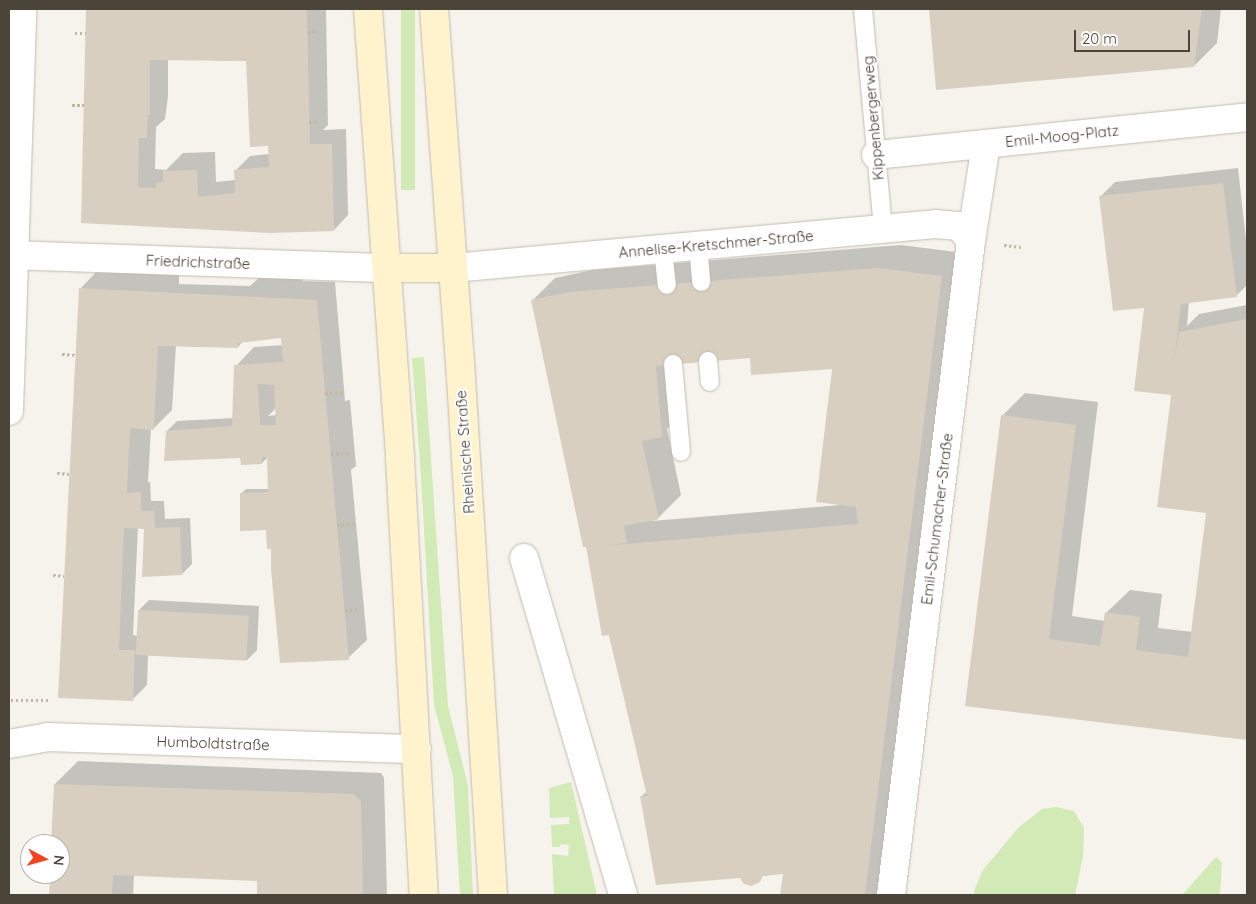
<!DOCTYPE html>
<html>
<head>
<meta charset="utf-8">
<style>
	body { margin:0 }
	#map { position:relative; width:1256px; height:904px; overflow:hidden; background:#f6f3ec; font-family:Quicksand,sans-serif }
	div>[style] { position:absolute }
	.green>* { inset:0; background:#d2eab5; transform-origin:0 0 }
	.shadow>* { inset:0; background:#0003 }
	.building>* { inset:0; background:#d8cfc1; transform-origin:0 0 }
	.path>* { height:3px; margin-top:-1.5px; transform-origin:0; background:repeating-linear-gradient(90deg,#c4b79f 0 2.5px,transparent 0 5px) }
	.roads { filter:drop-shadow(0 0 1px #c2bbae) drop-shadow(0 0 1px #c2bbae) }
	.lane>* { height:18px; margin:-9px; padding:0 9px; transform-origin:9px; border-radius:9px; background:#fff }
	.street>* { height:28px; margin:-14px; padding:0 14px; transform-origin:14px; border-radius:14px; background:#fff }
	.secondary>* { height:28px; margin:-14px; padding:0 14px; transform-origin:14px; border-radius:14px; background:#fff3cd }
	span { translate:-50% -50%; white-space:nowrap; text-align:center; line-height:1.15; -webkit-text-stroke:4px #fff; paint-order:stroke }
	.street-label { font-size:15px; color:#4b4439 }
	.frame { position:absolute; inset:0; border:10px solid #4b4439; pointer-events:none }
	.north { position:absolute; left:20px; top:834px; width:50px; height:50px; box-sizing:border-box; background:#fff; border:1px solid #b7b4b0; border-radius:50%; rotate:96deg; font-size:14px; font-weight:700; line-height:20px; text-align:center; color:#4b4439 }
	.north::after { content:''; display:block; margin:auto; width:18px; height:22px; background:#fc3f1d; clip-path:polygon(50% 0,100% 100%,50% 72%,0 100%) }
	.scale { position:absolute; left:1074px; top:30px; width:116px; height:22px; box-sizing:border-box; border:2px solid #4b4439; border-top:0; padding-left:6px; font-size:15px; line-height:18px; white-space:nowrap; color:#4b4439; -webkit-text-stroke:4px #fff; paint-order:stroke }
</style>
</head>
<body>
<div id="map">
	<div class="green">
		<i style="left:401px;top:9px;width:14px;height:181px"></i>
		<i style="clip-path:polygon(424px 357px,448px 706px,468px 785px,473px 895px,460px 895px,453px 776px,434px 705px,421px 477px,412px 358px)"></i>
		<i style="clip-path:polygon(571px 782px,597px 895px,554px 895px,552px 854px,568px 856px,569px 845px,561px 844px,560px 847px,552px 847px,551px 825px,569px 824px,569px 817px,550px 818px,549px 788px)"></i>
		<i style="clip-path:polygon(1056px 807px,1074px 811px,1084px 828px,1083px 856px,1075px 895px,974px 895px,974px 891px,983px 870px,1019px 827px,1042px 809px)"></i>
		<i style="clip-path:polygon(1216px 857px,1222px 862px,1220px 895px,1182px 895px)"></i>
	</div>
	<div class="shadow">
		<i style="clip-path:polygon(evenodd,87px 9px,326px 9px,328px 125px,323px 130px,346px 129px,348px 215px,334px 230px,82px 222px,87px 9px,168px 58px,229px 61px,248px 58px,270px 145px,270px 154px,250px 156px,235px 171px,236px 180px,216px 182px,215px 152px,183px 153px,166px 170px,155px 169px,156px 127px,165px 119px,168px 96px,168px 58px)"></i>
		<i style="clip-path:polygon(930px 9px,1221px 9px,1217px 43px,1194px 66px,937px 89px)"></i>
		<i style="clip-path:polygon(1238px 168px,1247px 249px,1247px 285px,1236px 296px,1189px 301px,1187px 326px,1199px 314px,1247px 305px,1247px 739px,966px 705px,1002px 416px,1025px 393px,1098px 402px,1072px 616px,1105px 621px,1106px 613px,1130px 590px,1162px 594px,1158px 628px,1193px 632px,1207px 514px,1145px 306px,1100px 197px,1115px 182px)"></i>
		<i style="clip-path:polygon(evenodd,901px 245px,964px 253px,884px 895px,782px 895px,785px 872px,764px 876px,766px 870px,641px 797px,647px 791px,587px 545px,532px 301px,555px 278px,592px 270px,901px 245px,752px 356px,834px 367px,840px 505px,652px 521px,658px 518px,681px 495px,667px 429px,671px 425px,667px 363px,752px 356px)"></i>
		<i style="clip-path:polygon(evenodd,98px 270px,179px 275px,179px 284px,250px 286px,263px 274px,302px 276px,302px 281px,335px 282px,345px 401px,350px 400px,356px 466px,351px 470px,367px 640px,348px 658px,273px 548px,268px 528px,241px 494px,246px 489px,270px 489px,269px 456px,262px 463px,167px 431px,177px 421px,234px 418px,236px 366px,254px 347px,283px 345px,282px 334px,243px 341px,238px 347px,176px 345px,172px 410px,154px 428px,151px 428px,148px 482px,150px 482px,151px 501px,164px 501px,165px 519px,190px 518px,192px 564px,182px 574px,145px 527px,138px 527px,133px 635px,138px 636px,139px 610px,149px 600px,259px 606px,257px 650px,247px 660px,148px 655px,147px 685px,132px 700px,59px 697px,80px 289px,98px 270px,277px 407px,277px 415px,268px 416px,277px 407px)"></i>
		<i style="clip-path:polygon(78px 761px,381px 773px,384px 778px,387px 895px,259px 895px,258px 880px,134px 874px,133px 895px,51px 895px,52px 874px,60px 874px,60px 844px,53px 844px,55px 784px)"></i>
	</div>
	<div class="building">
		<i style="clip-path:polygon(evenodd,86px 9px,307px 9px,310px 144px,332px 144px,334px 231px,270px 233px,81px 223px,86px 9px,150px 60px,246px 61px,250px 147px,268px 146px,269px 167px,234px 170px,235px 193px,198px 197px,197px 170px,163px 171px,163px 182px,156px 183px,156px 188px,138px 187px,139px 138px,147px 138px,148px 115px,150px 115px,150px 60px)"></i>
		<i style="clip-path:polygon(929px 9px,1202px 9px,1194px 67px,936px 90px)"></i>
		<i style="clip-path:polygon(1223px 183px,1237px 297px,1181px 304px,1174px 364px,1179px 332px,1247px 319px,1247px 740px,965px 706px,1001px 415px,1076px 425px,1049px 639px,1100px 646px,1105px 612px,1140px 617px,1136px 650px,1188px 657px,1206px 513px,1157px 507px,1171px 395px,1134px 391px,1144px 308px,1113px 311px,1099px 196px)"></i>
		<i style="clip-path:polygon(evenodd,877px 268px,942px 276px,865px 895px,780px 895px,783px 874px,763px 876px,760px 882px,751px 886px,744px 884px,740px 878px,656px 885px,640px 796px,647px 796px,609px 635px,602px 636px,586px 547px,583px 547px,531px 300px,568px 292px,877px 268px,750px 358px,751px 375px,832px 369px,816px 502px,856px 507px,858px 524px,603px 546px,627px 543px,624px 526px,659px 519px,642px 441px,662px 437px,656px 366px,750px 358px)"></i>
		<i style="clip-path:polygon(evenodd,79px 288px,317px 300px,349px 660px,280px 663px,271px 570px,271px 549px,267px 549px,266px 530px,240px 531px,240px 493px,268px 492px,267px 457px,262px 457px,262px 464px,241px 465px,240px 458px,164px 461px,166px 431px,232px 426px,234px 365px,283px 362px,281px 338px,238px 343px,238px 348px,158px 346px,154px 430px,130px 428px,127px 493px,141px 492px,141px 511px,154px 511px,155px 528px,180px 527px,182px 575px,142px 577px,144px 529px,124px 528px,119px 650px,135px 650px,133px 701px,58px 698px,79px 288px,258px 384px,274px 385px,276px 425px,260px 425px,258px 384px)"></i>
		<i style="left:138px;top:610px;width:111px;height:45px;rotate:3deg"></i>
		<i style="clip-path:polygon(54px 784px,353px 794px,361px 801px,363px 895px,257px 895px,257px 881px,113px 875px,112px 895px,49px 895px,50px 874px,60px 874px,60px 844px,51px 844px)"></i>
	</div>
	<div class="path">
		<i style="left:308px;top:32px;width:8px;rotate:-7deg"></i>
		<i style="left:75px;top:33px;width:11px"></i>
		<i style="left:72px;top:105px;width:12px"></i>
		<i style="left:309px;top:122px;width:9px;rotate:-6deg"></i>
		<i style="left:1004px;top:245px;width:17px;rotate:7deg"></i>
		<i style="left:62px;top:354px;width:13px;rotate:4deg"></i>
		<i style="left:325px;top:393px;width:20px;rotate:-3deg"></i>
		<i style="left:331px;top:454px;width:19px;rotate:-6deg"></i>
		<i style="left:57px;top:473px;width:12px;rotate:5deg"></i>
		<i style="left:337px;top:525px;width:19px;rotate:-6deg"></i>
		<i style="left:53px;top:575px;width:11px;rotate:5deg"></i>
		<i style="left:345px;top:611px;width:15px;rotate:-8deg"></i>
		<i style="left:11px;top:700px;width:37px"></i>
	</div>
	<div class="roads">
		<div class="lane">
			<i style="left:863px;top:9px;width:220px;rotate:84.8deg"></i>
			<i style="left:698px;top:245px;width:37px;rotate:85deg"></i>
			<i style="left:663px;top:249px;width:36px;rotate:84deg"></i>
			<i style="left:708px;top:361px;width:21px;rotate:85deg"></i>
			<i style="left:673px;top:364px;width:88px;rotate:84.8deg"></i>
		</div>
		<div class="street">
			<i style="left:876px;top:155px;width:373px;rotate:-5.8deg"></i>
			<i style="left:9px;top:255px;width:379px;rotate:2deg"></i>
			<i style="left:453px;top:268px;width:484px;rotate:-5.2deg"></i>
			<i style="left:935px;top:224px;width:24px;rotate:5deg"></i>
			<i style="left:959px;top:226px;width:19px;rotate:51deg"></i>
			<i style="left:9px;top:411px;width:402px;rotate:-88.1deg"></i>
			<i style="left:524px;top:558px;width:351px;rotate:73.6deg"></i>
			<i style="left:9px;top:744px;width:39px;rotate:-10deg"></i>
			<i style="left:47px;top:737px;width:370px;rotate:1.9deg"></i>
			<i style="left:891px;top:895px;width:659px;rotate:-83.03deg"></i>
			<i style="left:971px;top:241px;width:98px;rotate:-81.2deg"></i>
		</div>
		<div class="secondary">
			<i style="left:368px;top:9px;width:450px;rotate:85.9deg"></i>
			<i style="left:400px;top:458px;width:438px;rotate:86.9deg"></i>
			<i style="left:434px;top:9px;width:354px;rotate:85.8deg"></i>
			<i style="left:460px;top:362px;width:534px;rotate:86.46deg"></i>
			<i style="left:388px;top:268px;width:65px"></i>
		</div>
	</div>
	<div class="street-label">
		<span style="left:873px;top:118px;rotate:-95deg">Kippenbergerweg</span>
		<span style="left:1062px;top:136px;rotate:-6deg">Emil-Moog-Platz</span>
		<span style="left:716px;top:244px;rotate:-5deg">Annelise-Kretschmer-Straße</span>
		<span style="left:198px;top:262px;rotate:2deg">Friedrichstraße</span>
		<span style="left:465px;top:452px;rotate:-94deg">Rheinische Straße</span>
		<span style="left:937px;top:519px;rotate:-83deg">Emil-Schumacher-Straße</span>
		<span style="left:213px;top:743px;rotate:2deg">Humboldtstraße</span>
	</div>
	<div class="frame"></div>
	<div class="north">N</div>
	<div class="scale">20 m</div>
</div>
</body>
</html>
